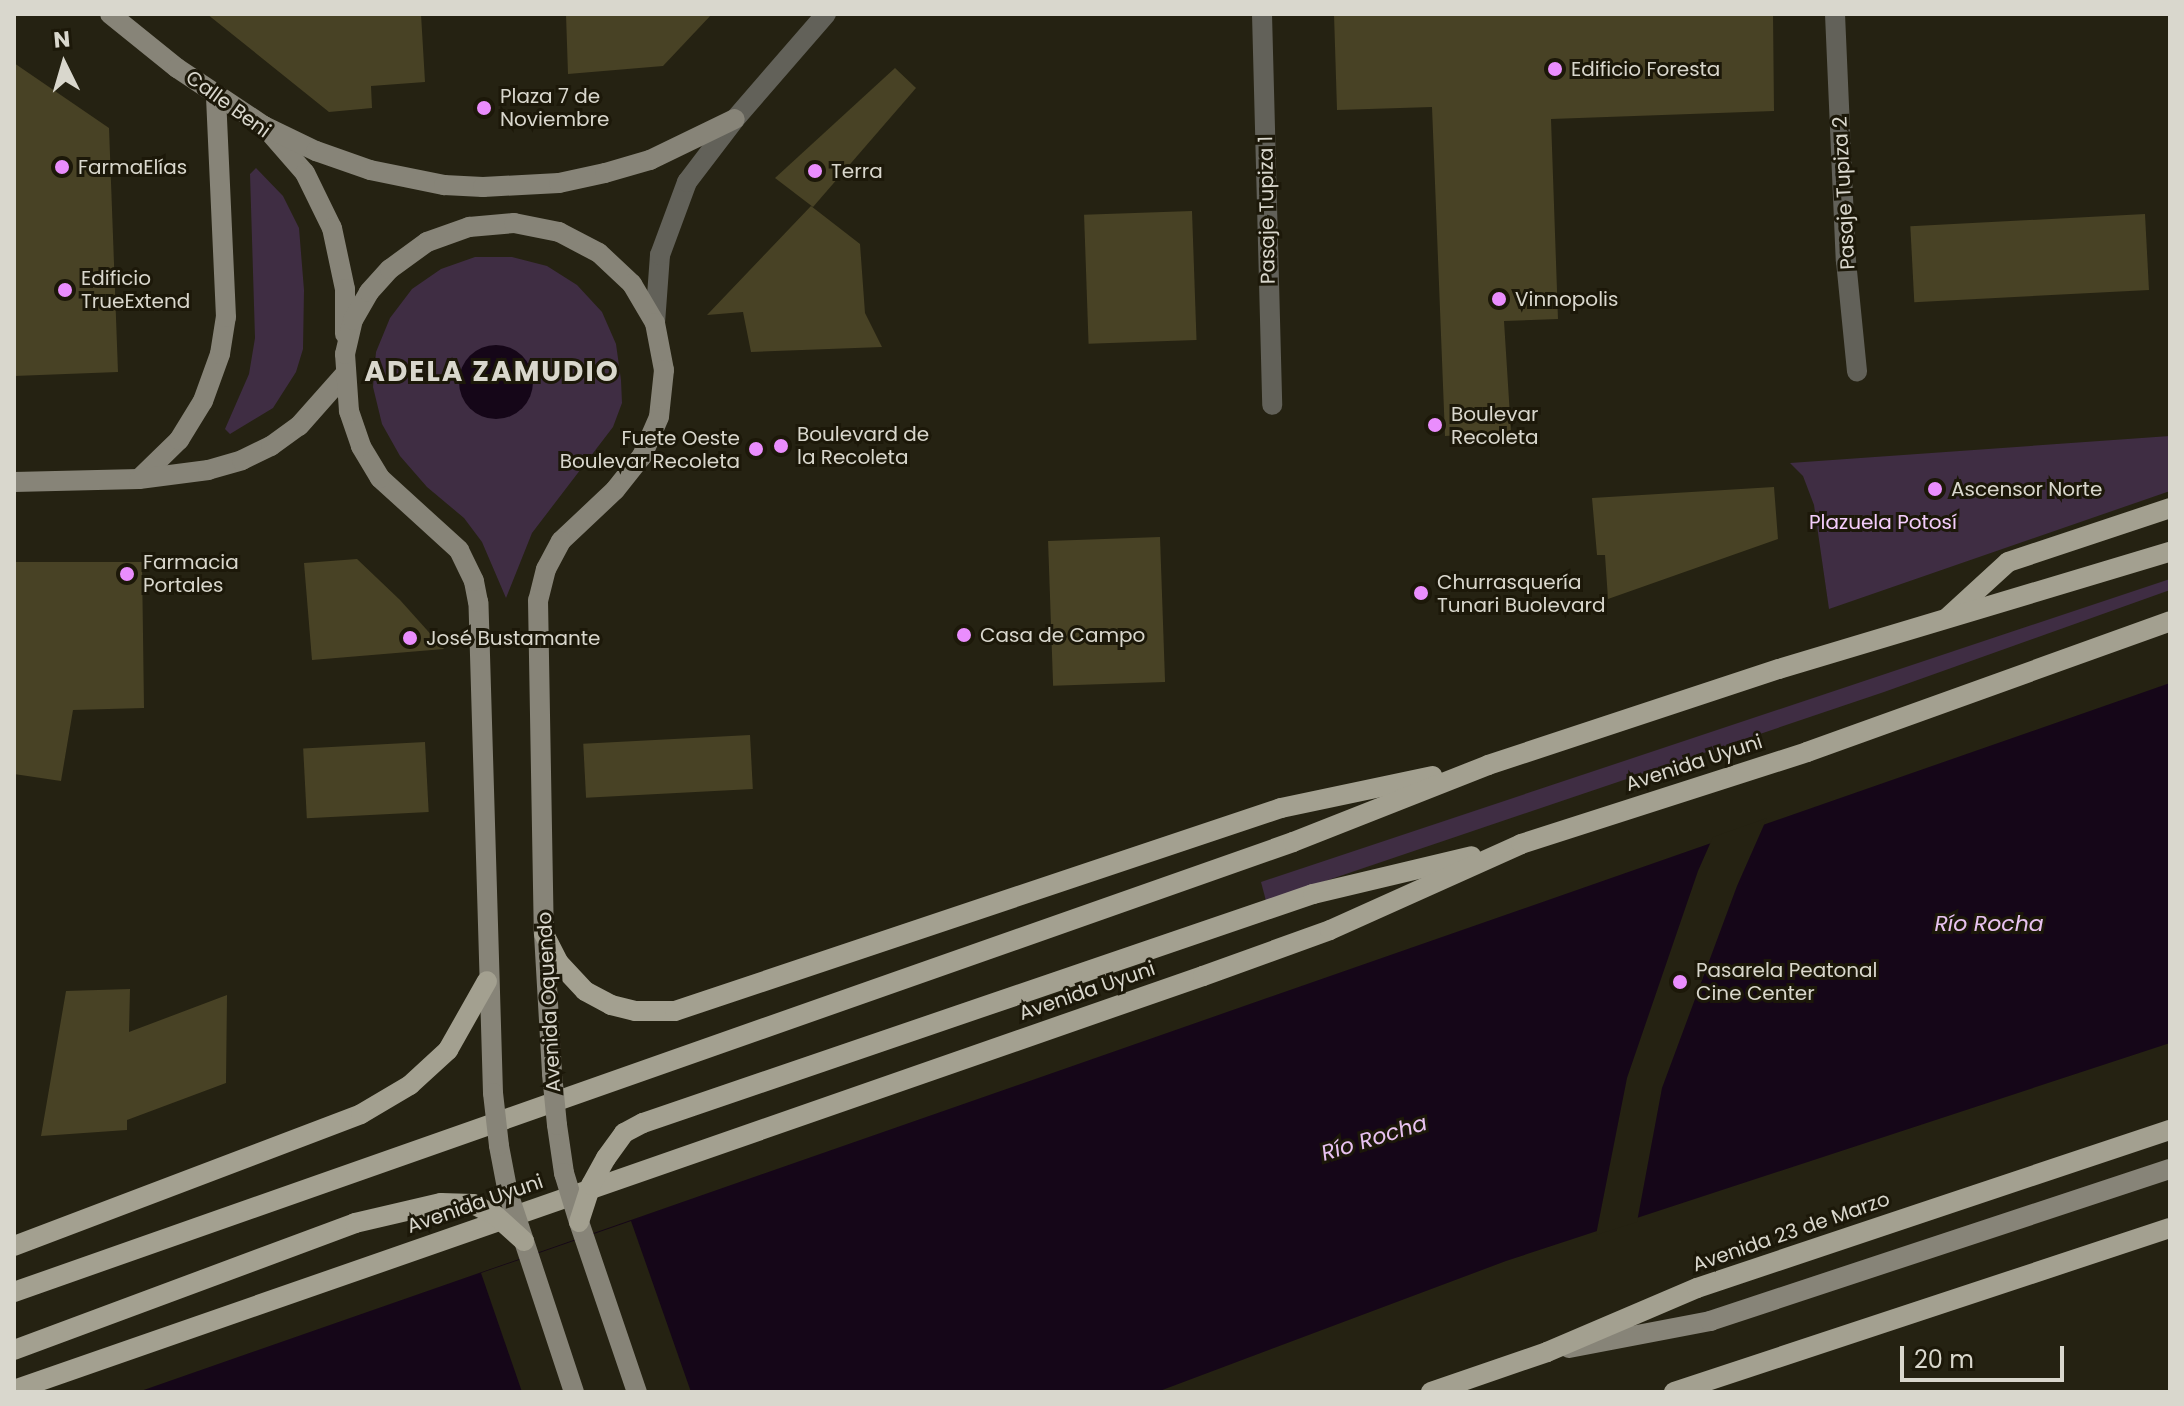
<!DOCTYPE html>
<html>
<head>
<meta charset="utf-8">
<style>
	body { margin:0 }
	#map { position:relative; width:2184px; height:1406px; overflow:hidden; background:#252212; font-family:Poppins,sans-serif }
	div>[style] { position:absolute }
	.green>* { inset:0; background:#3f2d43 }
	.water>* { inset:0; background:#150618 }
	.round { border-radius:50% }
	.pier>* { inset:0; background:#252212 }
	.building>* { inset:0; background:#484225; transform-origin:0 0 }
	.street>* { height:20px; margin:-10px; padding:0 10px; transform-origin:10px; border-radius:10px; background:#626159 }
	.secondary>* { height:20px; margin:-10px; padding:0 10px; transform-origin:10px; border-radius:10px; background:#878478 }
	.primary>* { height:20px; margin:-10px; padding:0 10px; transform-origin:10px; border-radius:10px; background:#a3a090 }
	.secondary-bridge>* { height:20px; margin:-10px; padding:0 10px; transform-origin:10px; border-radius:10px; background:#878478 }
	.primary-bridge>* { height:20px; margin:-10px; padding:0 10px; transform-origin:10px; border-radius:10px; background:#a3a090 }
	.dots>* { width:22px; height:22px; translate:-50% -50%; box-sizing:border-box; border:4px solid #1c1809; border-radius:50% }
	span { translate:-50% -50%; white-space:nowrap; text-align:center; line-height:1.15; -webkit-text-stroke:6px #1c1809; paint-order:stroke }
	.poi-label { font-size:20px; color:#d9d7cd }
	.left { translate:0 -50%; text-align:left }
	.right { translate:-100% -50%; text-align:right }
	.street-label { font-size:20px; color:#d9d7cd }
	.park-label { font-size:20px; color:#f4cdfc }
	.water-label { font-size:22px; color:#e8c2f0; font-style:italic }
	.district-label { font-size:28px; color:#d9d7cd; font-weight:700; letter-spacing:2px }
	.frame { position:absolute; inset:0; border:16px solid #d9d7cd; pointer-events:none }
	.north { position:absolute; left:24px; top:24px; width:80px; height:80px; -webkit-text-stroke:6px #1c1809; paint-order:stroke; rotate:355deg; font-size:22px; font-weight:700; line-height:32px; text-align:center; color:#d9d7cd }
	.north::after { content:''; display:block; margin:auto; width:28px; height:36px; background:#d9d7cd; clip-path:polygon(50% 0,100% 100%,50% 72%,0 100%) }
	.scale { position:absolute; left:1900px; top:1346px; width:164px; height:36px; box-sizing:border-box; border:4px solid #d9d7cd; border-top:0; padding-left:10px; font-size:24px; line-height:28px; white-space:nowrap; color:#d9d7cd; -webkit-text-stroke:6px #1c1809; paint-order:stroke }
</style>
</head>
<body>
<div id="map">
	<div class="green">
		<i style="clip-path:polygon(256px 168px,283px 196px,299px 228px,304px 290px,303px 349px,296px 372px,273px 408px,230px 434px,225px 429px,249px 374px,255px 338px,250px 174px)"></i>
		<i style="clip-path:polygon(475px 257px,512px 257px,547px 266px,577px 285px,602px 312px,616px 344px,621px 380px,622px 403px,613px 427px,532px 533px,506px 598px,482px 542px,464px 518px,427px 487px,400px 456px,382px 424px,373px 387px,376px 352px,390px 318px,412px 289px,441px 269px)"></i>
		<i style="clip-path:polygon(2170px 436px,2170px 491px,1829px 609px,1814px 505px,1803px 476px,1790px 463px)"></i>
		<i style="clip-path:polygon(2170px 579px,2170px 590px,1884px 692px,1266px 901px,1261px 882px)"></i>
	</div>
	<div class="water">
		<i class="round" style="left:459px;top:345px;width:74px;height:74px"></i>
		<i style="clip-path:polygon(2170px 683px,2170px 1043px,1506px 1261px,1157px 1392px,138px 1392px)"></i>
	</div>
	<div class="pier">
		<i style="clip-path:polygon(1767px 818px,1737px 886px,1662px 1088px,1637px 1222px,1596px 1235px,1627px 1078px,1698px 871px,1713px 837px)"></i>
		<i style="clip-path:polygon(631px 1221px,691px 1392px,522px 1392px,481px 1273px)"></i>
	</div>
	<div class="building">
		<i style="clip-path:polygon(207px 14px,421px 14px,425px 82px,371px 86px,372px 108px,329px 112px)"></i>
		<i style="clip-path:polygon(566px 14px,712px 14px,663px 66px,568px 74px)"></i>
		<i style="clip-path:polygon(1334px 14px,1773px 14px,1774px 111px,1551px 119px,1558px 319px,1504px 321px,1511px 432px,1445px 436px,1432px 107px,1337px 110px)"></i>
		<i style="clip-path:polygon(14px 63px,109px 128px,118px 372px,14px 376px)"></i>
		<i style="clip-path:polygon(895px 68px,916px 88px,813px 207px,775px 178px)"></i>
		<i style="clip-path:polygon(811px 206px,860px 244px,865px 313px,882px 347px,751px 352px,743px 312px,707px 315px)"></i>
		<i style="left:1192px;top:211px;width:129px;height:108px;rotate:88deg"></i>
		<i style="left:2145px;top:214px;width:76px;height:235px;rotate:87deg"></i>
		<i style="clip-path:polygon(1774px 487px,1778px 539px,1608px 599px,1605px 555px,1597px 555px,1592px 498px)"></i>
		<i style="left:1160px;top:537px;width:145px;height:112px;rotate:88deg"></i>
		<i style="clip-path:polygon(357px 559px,400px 600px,444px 649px,312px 660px,304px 563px)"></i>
		<i style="clip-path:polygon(14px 562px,142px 562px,144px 708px,73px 710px,61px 781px,14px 774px)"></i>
		<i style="left:750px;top:735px;width:54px;height:167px;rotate:87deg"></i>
		<i style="left:425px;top:742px;width:70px;height:122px;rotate:87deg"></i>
		<i style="clip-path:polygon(130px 989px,129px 1032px,227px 995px,226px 1083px,127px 1120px,127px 1130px,41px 1136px,66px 991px)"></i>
	</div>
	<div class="street">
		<i style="left:1262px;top:14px;width:391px;rotate:88.5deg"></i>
		<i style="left:1835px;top:14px;width:247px;rotate:87.5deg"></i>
		<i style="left:1846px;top:261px;width:111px;rotate:84.3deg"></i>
		<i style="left:655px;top:323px;width:68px;rotate:-85.8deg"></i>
		<i style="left:660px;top:255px;width:78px;rotate:-69.7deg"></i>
		<i style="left:687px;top:182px;width:79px;rotate:-52.7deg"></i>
		<i style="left:735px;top:119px;width:139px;rotate:-49.1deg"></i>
	</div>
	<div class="secondary">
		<i style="left:110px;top:14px;width:86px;rotate:38.9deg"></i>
		<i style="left:177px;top:68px;width:105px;rotate:33.7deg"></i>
		<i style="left:264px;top:126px;width:62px;rotate:48.9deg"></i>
		<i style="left:305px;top:173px;width:61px;rotate:63.9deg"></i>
		<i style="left:332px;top:228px;width:62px;rotate:78deg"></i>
		<i style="left:345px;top:289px;width:45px;rotate:90deg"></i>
		<i style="left:264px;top:126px;width:58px;rotate:25.7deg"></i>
		<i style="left:316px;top:151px;width:57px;rotate:19.4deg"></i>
		<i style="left:370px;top:170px;width:76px;rotate:11.5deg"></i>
		<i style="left:444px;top:185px;width:39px;rotate:3deg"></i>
		<i style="left:483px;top:187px;width:76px;rotate:-3deg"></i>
		<i style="left:559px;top:183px;width:47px;rotate:-12.3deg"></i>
		<i style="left:605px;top:173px;width:47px;rotate:-16.1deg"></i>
		<i style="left:650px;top:160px;width:94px;rotate:-25.8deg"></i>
		<i style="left:139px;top:479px;width:56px;rotate:-44.3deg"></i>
		<i style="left:179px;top:440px;width:46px;rotate:-58.4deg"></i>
		<i style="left:203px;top:401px;width:50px;rotate:-70.1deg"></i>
		<i style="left:220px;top:354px;width:37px;rotate:-81deg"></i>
		<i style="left:226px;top:317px;width:222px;rotate:-92.6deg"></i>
		<i style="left:14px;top:482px;width:125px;rotate:-1.4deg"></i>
		<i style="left:139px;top:479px;width:70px;rotate:-7.4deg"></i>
		<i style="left:208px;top:470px;width:35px;rotate:-16deg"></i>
		<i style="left:242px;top:460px;width:32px;rotate:-26deg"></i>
		<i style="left:271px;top:446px;width:34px;rotate:-36deg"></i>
		<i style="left:299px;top:426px;width:69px;rotate:-48.5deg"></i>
		<i style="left:493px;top:1093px;width:491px;rotate:-91.7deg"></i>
		<i style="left:478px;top:602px;width:21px;rotate:-101deg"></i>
		<i style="left:474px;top:581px;width:34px;rotate:-116deg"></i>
		<i style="left:459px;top:550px;width:107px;rotate:-137.7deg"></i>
		<i style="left:380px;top:478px;width:37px;rotate:-121deg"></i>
		<i style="left:361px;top:446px;width:37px;rotate:-109deg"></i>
		<i style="left:349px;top:411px;width:57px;rotate:-94deg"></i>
		<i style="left:345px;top:354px;width:35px;rotate:-77deg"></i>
		<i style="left:353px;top:320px;width:32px;rotate:-60deg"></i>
		<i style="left:369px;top:292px;width:31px;rotate:-48deg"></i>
		<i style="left:390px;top:269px;width:46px;rotate:-36.1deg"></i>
		<i style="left:427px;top:242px;width:45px;rotate:-19.7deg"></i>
		<i style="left:469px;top:227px;width:45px;rotate:-5.1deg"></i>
		<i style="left:514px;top:223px;width:46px;rotate:11.3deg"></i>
		<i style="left:559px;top:232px;width:45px;rotate:27.7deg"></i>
		<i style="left:599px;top:253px;width:45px;rotate:43.2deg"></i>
		<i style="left:632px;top:284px;width:45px;rotate:59.5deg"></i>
		<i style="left:655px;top:323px;width:48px;rotate:79.2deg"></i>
		<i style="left:664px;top:370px;width:47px;rotate:96.1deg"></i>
		<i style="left:659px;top:417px;width:43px;rotate:113.6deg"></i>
		<i style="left:642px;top:456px;width:43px;rotate:128.5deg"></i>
		<i style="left:615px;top:490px;width:74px;rotate:136.6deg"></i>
		<i style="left:561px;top:541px;width:32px;rotate:118deg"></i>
		<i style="left:546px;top:569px;width:32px;rotate:104deg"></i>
		<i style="left:538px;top:600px;width:334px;rotate:89deg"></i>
		<i style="left:544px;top:934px;width:140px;rotate:86.7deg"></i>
		<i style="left:557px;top:1125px;width:49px;rotate:81.7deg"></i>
		<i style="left:499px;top:1146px;width:48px;rotate:79.2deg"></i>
		<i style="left:579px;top:1222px;width:180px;rotate:71.2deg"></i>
		<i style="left:524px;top:1241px;width:159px;rotate:71.7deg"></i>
		<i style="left:1569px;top:1348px;width:144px;rotate:-10.8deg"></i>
		<i style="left:1710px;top:1321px;width:484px;rotate:-18.3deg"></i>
	</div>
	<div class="primary">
		<i style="left:1948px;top:617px;width:81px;rotate:-42.5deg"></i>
		<i style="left:2008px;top:562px;width:171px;rotate:-18.4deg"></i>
		<i style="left:544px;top:934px;width:33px;rotate:63deg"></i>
		<i style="left:559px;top:963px;width:38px;rotate:47deg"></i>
		<i style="left:585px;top:991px;width:30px;rotate:28deg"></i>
		<i style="left:611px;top:1005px;width:25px;rotate:14deg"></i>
		<i style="left:635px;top:1011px;width:40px"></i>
		<i style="left:675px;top:1011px;width:639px;rotate:-18.52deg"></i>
		<i style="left:1281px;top:808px;width:155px;rotate:-11.9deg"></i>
		<i style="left:606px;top:1158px;width:31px;rotate:-54deg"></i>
		<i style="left:624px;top:1133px;width:21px;rotate:-28deg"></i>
		<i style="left:643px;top:1123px;width:708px;rotate:-18.87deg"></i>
		<i style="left:1313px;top:894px;width:163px;rotate:-13.4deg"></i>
		<i style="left:14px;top:1246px;width:371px;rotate:-20.8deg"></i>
		<i style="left:361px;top:1114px;width:57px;rotate:-30.6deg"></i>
		<i style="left:410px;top:1085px;width:52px;rotate:-42.6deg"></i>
		<i style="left:448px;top:1050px;width:79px;rotate:-60.5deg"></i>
		<i style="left:14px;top:1292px;width:1356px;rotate:-19.38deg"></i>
		<i style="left:1293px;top:842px;width:210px;rotate:-21.5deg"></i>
		<i style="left:1488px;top:765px;width:306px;rotate:-18.3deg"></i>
		<i style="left:1779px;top:669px;width:408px;rotate:-16.7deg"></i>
		<i style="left:14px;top:1350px;width:364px;rotate:-20.4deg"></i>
		<i style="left:355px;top:1223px;width:88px;rotate:-13.1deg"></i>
		<i style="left:441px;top:1203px;width:32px;rotate:2deg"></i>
		<i style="left:14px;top:1390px;width:1259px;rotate:-19.2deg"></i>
		<i style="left:1203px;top:976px;width:135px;rotate:-19.9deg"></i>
		<i style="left:1330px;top:930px;width:209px;rotate:-24.2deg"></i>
		<i style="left:1521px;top:844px;width:300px;rotate:-17.8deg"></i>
		<i style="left:1807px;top:752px;width:386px;rotate:-19.8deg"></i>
		<i style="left:1431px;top:1392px;width:123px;rotate:-19deg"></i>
		<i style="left:1547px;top:1352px;width:163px;rotate:-23.1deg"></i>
		<i style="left:1697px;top:1288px;width:499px;rotate:-18.5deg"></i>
		<i style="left:1674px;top:1392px;width:522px;rotate:-18.3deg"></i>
	</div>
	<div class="secondary-bridge">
		<i style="left:552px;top:1074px;width:51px;rotate:84.4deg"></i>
		<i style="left:493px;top:1093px;width:53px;rotate:83.5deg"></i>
		<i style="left:564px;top:1173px;width:51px;rotate:73deg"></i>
		<i style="left:508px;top:1193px;width:51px;rotate:71.6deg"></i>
	</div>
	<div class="primary-bridge">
		<i style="left:473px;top:1204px;width:25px;rotate:27deg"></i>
		<i style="left:495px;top:1215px;width:39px;rotate:42deg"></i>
		<i style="left:579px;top:1222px;width:39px;rotate:-72deg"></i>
		<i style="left:591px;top:1185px;width:31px;rotate:-61deg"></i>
	</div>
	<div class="dots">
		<i style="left:1555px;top:69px;background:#ea8dfd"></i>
		<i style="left:484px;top:108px;background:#ea8dfd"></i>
		<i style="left:62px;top:167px;background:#ea8dfd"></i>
		<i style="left:815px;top:171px;background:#ea8dfd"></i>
		<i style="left:65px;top:290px;background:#ea8dfd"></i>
		<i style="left:1499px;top:299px;background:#ea8dfd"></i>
		<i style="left:1435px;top:425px;background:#ea8dfd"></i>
		<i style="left:781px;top:446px;background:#ea8dfd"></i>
		<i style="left:756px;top:449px;background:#ea8dfd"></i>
		<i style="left:1935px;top:489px;background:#ea8dfd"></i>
		<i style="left:127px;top:574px;background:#ea8dfd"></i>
		<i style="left:1421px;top:593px;background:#ea8dfd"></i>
		<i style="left:964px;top:635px;background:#ea8dfd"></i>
		<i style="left:410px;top:638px;background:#ea8dfd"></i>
		<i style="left:1680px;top:982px;background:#ea8dfd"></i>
	</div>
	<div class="poi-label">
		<span class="left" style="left:1571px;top:69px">Edificio Foresta</span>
		<span class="left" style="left:500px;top:108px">Plaza 7 de<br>Noviembre</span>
		<span class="left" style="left:78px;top:167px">FarmaElías</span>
		<span class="left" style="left:831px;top:171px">Terra</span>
		<span class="left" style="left:81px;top:290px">Edificio<br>TrueExtend</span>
		<span class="left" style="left:1515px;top:299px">Vinnopolis</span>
		<span class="left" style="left:1451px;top:426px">Boulevar<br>Recoleta</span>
		<span class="left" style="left:797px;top:446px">Boulevard de<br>la Recoleta</span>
		<span class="right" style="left:740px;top:450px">Fuete Oeste<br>Boulevar Recoleta</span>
		<span class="left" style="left:1951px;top:489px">Ascensor Norte</span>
		<span class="left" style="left:143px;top:574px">Farmacia<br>Portales</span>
		<span class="left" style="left:1437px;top:594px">Churrasquería<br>Tunari Buolevard</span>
		<span class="left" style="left:980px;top:635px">Casa de Campo</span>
		<span class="left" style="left:426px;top:638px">José Bustamante</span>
		<span class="left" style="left:1696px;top:982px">Pasarela Peatonal<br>Cine Center</span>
	</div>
	<div class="street-label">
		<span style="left:228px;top:104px;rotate:36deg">Calle Beni</span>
		<span style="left:1844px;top:193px;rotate:-93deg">Pasaje Tupiza 2</span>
		<span style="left:1267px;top:210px;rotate:-91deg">Pasaje Tupiza 1</span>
		<span style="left:1694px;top:763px;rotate:-18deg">Avenida Uyuni</span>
		<span style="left:1087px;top:991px;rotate:-19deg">Avenida Uyuni</span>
		<span style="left:549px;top:1002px;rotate:-93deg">Avenida Oquendo</span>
		<span style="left:475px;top:1204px;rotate:-19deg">Avenida Uyuni</span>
		<span style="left:1791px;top:1232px;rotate:-19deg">Avenida 23 de Marzo</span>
	</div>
	<div class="park-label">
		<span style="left:1883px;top:522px">Plazuela Potosí</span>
	</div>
	<div class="water-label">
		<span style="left:1989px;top:924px">Río Rocha</span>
		<span style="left:1374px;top:1138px;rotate:-17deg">Río Rocha</span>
	</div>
	<div class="district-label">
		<span style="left:492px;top:372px">ADELA ZAMUDIO</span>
	</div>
	<div class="frame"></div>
	<div class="north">N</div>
	<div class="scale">20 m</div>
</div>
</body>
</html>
